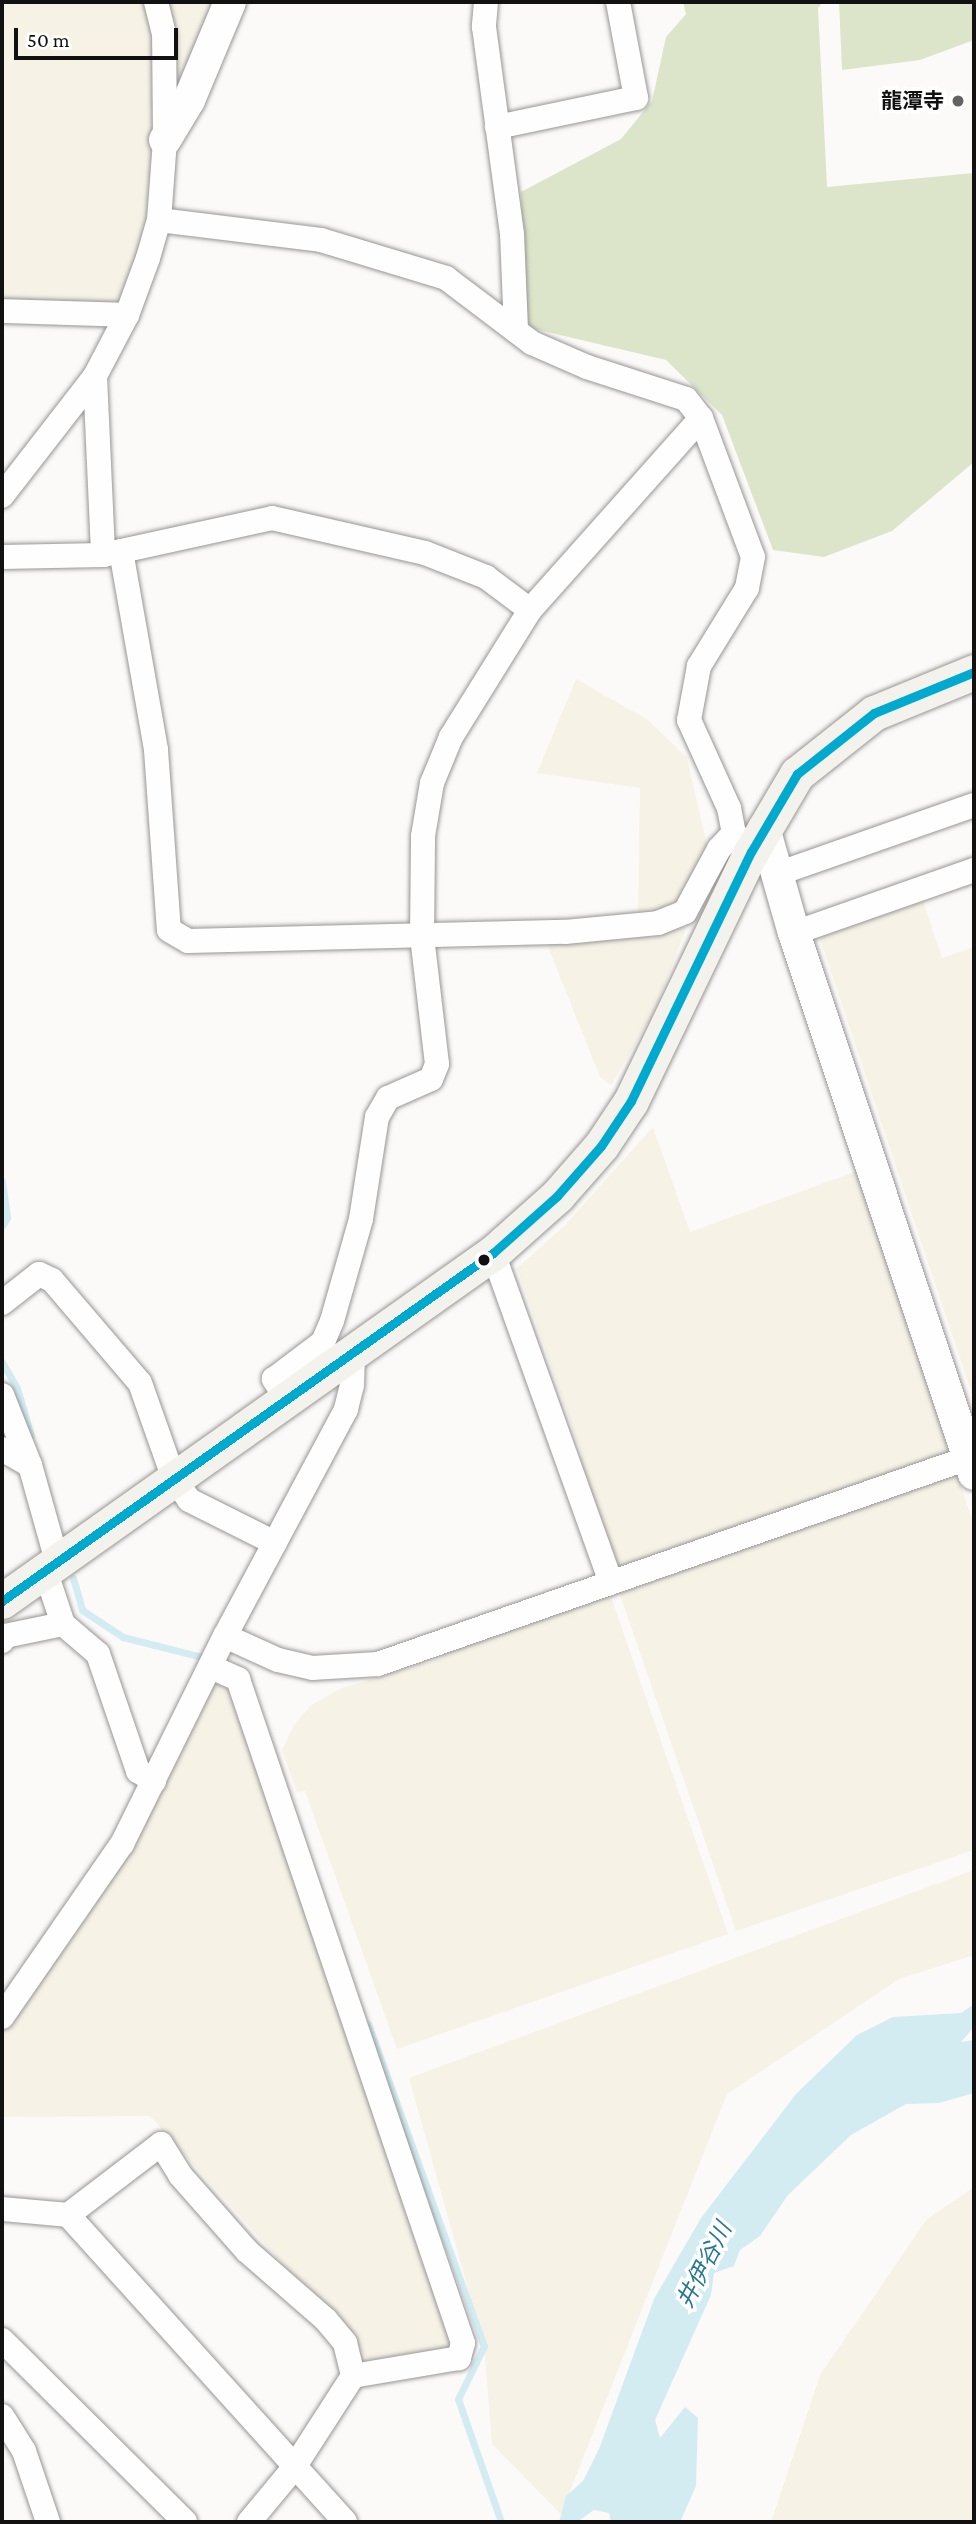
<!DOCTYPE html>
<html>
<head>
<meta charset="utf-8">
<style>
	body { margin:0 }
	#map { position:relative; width:976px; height:2524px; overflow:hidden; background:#fcfaf8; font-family:"Crimson Pro","Noto Sans JP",serif }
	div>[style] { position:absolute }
	.farmland>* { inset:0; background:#f6f2e6 }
	.forest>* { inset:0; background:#dce5c9 }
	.water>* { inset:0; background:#d2ecf2 }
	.stream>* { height:7px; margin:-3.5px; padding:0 3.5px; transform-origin:3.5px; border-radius:3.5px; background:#d2ecf2 }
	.roads { filter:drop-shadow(0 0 2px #979695) drop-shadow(0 0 2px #979695) }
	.minor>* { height:24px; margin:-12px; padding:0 12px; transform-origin:12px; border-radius:12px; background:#fffefe }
	.tertiary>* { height:32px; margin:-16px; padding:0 16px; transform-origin:16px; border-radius:16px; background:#fffefe }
	.secondary>* { height:35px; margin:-17.5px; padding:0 17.5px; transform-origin:17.5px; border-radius:17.5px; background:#f4f2ed }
	.bus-1>* { height:9px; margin:-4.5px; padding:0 4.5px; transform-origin:4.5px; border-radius:4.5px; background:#00a9ce }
	.dots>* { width:19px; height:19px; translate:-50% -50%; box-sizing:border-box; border:4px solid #fff; border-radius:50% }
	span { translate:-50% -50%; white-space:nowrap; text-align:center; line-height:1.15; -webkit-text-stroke:7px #fff; paint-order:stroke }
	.poi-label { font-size:21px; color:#111; font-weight:700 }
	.right { translate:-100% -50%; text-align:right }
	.water-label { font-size:23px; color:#287894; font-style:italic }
	.frame { position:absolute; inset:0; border:4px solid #111; pointer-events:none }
	.scale { position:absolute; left:14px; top:28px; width:164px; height:32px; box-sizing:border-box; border:4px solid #111; border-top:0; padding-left:9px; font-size:21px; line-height:24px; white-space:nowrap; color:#111; -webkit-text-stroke:5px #fff; paint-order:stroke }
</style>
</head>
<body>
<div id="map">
	<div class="farmland">
		<i style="clip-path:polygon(2px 2px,211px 2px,159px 220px,127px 315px,2px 311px)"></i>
		<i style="clip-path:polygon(576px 679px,648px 720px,687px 758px,707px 846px,686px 897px,664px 912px,638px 915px,640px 788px,537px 773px)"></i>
		<i style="clip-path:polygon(921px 895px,942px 958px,974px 947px,974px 1400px,817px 930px)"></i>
		<i style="clip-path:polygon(686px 928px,655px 1011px,611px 1085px,600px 1077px,547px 944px)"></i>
		<i style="clip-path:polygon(653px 1127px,690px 1232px,857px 1171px,952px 1454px,614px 1572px,578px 1464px,582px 1455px,517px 1268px,565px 1225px)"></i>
		<i style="clip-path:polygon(956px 1471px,974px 1525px,974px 1850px,736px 1931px,618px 1589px)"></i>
		<i style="clip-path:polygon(609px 1591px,728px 1934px,397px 2049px,305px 1791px,297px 1792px,282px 1750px,294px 1725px,311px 1705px,342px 1688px,443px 1658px,443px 1651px)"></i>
		<i style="clip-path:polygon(211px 1667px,244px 1698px,456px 2322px,452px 2349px,369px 2360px,150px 2116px,2px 2117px,2px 2022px,98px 1880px)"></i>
		<i style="clip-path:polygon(974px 1870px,974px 1955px,899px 1979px,727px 2094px,561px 2514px,492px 2444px,484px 2346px,409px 2078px)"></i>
		<i style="clip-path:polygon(974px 2187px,974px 2522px,771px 2522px,820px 2375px,927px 2219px)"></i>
	</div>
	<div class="forest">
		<i style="clip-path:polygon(683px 2px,823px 2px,818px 8px,827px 187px,974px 173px,974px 462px,892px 531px,824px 557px,773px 550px,722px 415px,666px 360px,526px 327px,521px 192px,621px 139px,652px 101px,666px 37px,686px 14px)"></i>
		<i style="clip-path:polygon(839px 2px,974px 2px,974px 40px,920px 60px,842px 70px)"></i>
	</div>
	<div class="water">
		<i style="clip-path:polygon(974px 2004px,974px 2027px,961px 2042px,974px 2040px,974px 2093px,939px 2103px,906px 2104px,851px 2135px,788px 2195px,760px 2236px,740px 2250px,734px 2266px,714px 2273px,711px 2295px,655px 2420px,660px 2438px,685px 2407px,698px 2418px,696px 2486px,680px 2522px,611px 2522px,609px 2513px,594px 2510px,577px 2522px,559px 2522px,566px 2496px,583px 2481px,599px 2449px,654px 2299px,701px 2218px,796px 2094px,857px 2035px,893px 2017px,961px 2013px)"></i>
	</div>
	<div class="stream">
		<i style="left:2px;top:1181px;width:37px;rotate:82deg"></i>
		<i style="left:7px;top:1218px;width:9px;rotate:122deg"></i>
		<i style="left:2px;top:1362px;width:30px;rotate:60deg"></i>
		<i style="left:17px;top:1388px;width:50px;rotate:73.7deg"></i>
		<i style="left:73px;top:1578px;width:33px;rotate:74deg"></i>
		<i style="left:82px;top:1610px;width:49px;rotate:33.4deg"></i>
		<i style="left:123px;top:1637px;width:89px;rotate:14.3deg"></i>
		<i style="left:368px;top:2024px;width:342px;rotate:70.2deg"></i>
		<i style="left:484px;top:2346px;width:59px;rotate:116.1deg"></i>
		<i style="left:458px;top:2399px;width:130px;rotate:70.7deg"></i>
	</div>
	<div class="roads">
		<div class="minor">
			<i style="left:486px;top:2px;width:25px;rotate:95deg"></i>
			<i style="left:484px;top:27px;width:209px;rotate:82.3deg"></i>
			<i style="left:512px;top:234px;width:97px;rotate:87.6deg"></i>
			<i style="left:497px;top:127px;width:142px;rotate:-11.8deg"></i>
			<i style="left:636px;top:98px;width:98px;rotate:-100.6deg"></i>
			<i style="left:159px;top:220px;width:163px;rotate:7deg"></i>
			<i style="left:321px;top:240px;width:131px;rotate:16.9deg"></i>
			<i style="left:446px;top:278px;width:108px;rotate:37.1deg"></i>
			<i style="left:532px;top:343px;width:60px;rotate:23.6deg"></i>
			<i style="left:587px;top:367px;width:104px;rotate:17.9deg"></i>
			<i style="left:686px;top:399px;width:24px;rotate:52deg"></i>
			<i style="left:701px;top:418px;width:148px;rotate:69.5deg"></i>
			<i style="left:753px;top:557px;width:32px;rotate:101deg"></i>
			<i style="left:747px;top:588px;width:92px;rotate:121.6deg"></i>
			<i style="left:699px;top:666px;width:55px;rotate:100.5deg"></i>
			<i style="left:689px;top:720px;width:97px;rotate:65.6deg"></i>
			<i style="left:729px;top:808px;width:25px;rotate:79deg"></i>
			<i style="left:734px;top:833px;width:25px;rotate:48deg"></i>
			<i style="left:2px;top:311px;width:125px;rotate:1.8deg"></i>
			<i style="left:95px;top:376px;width:179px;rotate:87.4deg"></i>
			<i style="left:2px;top:496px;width:152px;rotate:-52.2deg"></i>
			<i style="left:95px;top:376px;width:69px;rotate:-62.3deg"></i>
			<i style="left:127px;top:315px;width:61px;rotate:-69.8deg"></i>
			<i style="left:148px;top:258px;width:40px;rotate:-74deg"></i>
			<i style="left:159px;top:220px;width:80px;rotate:-85.7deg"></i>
			<i style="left:165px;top:140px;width:106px;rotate:-90.5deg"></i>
			<i style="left:164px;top:34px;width:33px;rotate:-104deg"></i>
			<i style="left:121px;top:551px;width:202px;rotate:80deg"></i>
			<i style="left:156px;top:750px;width:180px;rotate:85.9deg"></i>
			<i style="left:169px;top:930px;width:22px;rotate:30deg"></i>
			<i style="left:188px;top:941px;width:377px;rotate:-1.4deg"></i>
			<i style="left:565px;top:932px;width:93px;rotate:-5.5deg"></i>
			<i style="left:658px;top:923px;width:29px;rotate:-22deg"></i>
			<i style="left:685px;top:912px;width:72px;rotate:-61.6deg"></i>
			<i style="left:719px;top:849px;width:22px;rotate:-47deg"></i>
			<i style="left:2px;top:557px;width:101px;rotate:-1.1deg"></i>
			<i style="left:103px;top:555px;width:173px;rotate:-12.3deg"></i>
			<i style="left:272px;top:518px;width:157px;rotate:12.9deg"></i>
			<i style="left:425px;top:553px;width:66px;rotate:21.5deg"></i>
			<i style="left:486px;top:577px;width:55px;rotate:36.9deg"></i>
			<i style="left:777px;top:874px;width:209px;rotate:-19.3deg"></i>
			<i style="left:794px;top:933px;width:191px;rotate:-19.3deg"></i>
			<i style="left:493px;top:1253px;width:350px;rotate:70.3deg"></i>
			<i style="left:2px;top:1303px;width:47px;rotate:-38.1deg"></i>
			<i style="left:39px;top:1274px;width:14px;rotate:25deg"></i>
			<i style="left:52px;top:1280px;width:135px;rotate:49.5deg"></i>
			<i style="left:140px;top:1383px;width:102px;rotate:70.5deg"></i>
			<i style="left:174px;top:1479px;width:26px;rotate:54deg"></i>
			<i style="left:189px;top:1500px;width:96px;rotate:26.6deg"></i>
			<i style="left:2px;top:1395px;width:75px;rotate:68.2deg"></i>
			<i style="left:287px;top:1400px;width:25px;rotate:-122deg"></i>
			<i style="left:274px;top:1379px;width:61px;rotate:-37.1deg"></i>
			<i style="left:323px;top:1342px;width:23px;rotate:-67deg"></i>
			<i style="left:332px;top:1321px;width:106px;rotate:-74.1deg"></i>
			<i style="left:361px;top:1219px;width:103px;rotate:-81.1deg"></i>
			<i style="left:377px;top:1117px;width:22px;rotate:-60deg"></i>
			<i style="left:388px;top:1098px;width:47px;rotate:-23.8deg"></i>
			<i style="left:431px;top:1079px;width:16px;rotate:-68deg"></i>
			<i style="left:437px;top:1064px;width:128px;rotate:-96.7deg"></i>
			<i style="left:422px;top:937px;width:101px;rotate:-89.4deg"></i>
			<i style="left:423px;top:836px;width:54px;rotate:-80.4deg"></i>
			<i style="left:432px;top:783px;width:50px;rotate:-67.6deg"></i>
			<i style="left:451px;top:737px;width:150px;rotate:-58.1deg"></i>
			<i style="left:530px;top:610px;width:257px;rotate:-48.3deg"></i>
			<i style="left:2px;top:1449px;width:32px;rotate:30deg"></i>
			<i style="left:30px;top:1465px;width:100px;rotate:74.3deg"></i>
			<i style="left:63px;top:1624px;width:46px;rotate:40.6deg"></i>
			<i style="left:98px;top:1654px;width:124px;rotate:71.1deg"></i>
			<i style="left:138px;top:1771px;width:19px;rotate:32deg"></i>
			<i style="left:225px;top:1636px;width:58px;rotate:24.4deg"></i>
			<i style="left:278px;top:1660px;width:35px;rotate:13deg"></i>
			<i style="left:312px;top:1668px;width:66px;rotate:-3.5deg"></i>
			<i style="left:378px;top:1664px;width:631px;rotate:-19.24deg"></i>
			<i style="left:2px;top:1641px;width:6px;rotate:-59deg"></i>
			<i style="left:5px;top:1636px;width:59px;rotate:-11.7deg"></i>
			<i style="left:63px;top:1624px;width:57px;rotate:-108.4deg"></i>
			<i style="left:211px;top:1667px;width:30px;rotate:24deg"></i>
			<i style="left:238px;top:1679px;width:701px;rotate:71.28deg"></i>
			<i style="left:463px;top:2343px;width:16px;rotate:105deg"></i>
			<i style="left:459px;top:2358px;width:108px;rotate:170.4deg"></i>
			<i style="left:353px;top:2376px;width:111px;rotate:122.8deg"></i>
			<i style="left:293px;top:2469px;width:69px;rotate:129.7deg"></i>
			<i style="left:2px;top:2017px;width:211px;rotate:-55.3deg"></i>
			<i style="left:122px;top:1844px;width:232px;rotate:-63.7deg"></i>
			<i style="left:225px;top:1636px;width:257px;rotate:-61.9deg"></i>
			<i style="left:346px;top:1409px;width:25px;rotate:-76deg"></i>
			<i style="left:352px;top:1385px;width:33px;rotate:-88deg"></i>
			<i style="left:2px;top:2209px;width:66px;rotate:5.2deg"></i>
			<i style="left:68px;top:2215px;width:413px;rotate:47.9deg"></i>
			<i style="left:68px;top:2215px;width:117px;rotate:-37.4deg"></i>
			<i style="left:161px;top:2144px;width:36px;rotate:58deg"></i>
			<i style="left:180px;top:2175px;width:101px;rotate:48.6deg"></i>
			<i style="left:247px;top:2251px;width:105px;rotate:41.1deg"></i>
			<i style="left:326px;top:2320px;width:30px;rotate:50deg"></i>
			<i style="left:345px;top:2343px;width:34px;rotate:76deg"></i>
			<i style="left:2px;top:2340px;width:258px;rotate:44.8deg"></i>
			<i style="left:2px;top:2416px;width:41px;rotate:57.8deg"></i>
			<i style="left:24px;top:2451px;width:75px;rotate:71.3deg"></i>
		</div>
		<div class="tertiary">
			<i style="left:165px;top:140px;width:47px;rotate:-59deg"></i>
			<i style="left:189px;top:100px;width:106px;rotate:-67.3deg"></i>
			<i style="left:764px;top:828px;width:109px;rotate:74.1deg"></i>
			<i style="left:794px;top:933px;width:570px;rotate:71.6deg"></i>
		</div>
		<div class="secondary">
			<i style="left:2px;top:1601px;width:602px;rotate:-35.33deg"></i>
			<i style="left:493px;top:1253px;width:86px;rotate:-41.7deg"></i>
			<i style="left:557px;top:1196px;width:67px;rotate:-48.7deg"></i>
			<i style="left:601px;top:1146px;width:54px;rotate:-56.3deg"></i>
			<i style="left:631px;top:1101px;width:276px;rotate:-64.3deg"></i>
			<i style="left:751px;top:852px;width:91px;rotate:-59.5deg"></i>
			<i style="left:797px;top:774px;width:98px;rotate:-38.4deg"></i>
			<i style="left:874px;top:713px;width:108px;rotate:-22.3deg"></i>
		</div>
	</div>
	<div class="bus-1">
		<i style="left:2px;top:1601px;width:602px;rotate:-35.33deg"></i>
		<i style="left:493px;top:1253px;width:86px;rotate:-41.7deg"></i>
		<i style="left:557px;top:1196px;width:67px;rotate:-48.7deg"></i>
		<i style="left:601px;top:1146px;width:54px;rotate:-56.3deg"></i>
		<i style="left:631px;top:1101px;width:276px;rotate:-64.3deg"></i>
		<i style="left:751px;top:852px;width:91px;rotate:-59.5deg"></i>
		<i style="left:797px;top:774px;width:98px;rotate:-38.4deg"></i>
		<i style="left:874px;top:713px;width:108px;rotate:-22.3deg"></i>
	</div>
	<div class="dots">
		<i style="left:958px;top:101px;background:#636362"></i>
		<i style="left:484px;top:1260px;background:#111"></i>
	</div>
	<div class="poi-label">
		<span class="right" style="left:944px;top:101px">龍潭寺</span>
	</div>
	<div class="water-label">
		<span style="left:704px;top:2265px;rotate:-63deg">井伊谷川</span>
	</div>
	<div class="frame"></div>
	<div class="scale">50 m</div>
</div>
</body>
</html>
